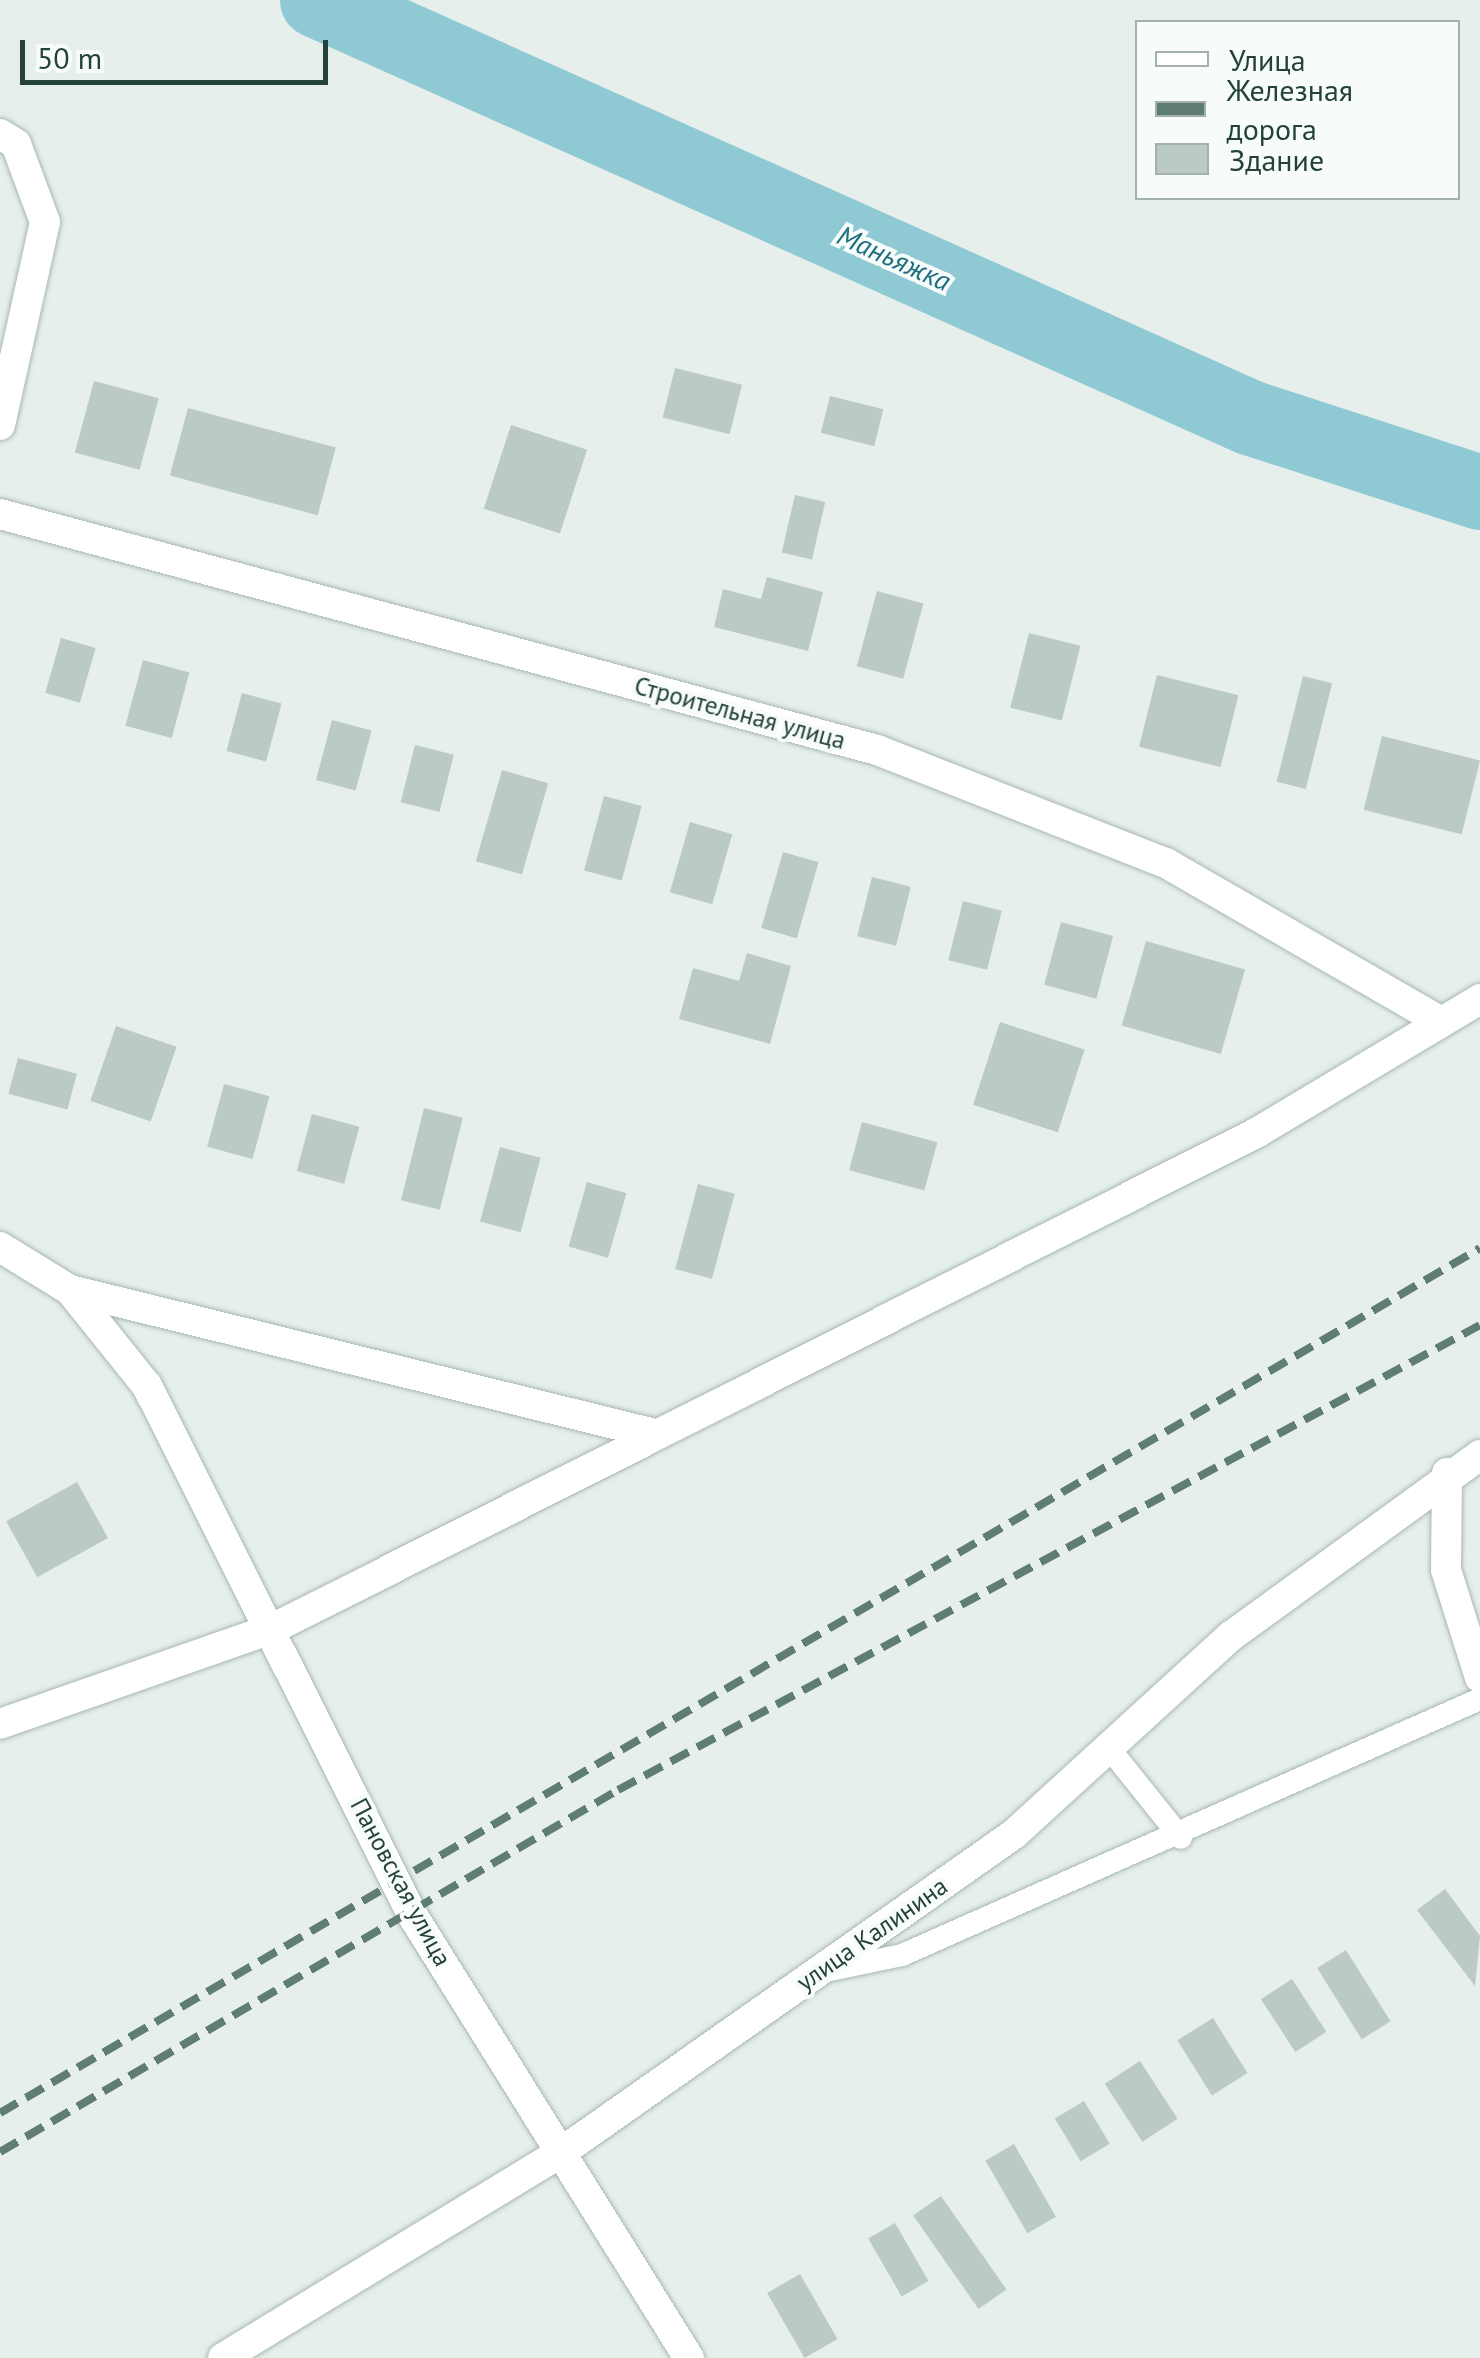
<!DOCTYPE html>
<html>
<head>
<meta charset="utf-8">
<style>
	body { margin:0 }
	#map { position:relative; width:1480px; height:2358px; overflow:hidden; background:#e6efeb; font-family:"PT Sans",sans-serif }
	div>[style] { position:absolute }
	.river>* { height:75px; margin:-37.5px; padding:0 37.5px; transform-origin:37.5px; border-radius:37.5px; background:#8ec9d4 }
	.building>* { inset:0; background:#bbcac4; transform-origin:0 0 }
	.roads { filter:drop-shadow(0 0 2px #a8b8b2) drop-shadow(0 0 2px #a8b8b2) }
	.service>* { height:22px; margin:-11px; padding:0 11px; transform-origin:11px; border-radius:11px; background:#fff }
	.minor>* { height:30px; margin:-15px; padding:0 15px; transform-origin:15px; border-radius:15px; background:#fff }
	.secondary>* { height:30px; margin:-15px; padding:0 15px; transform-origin:15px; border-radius:15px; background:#fff }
	.rail>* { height:8px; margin-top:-4px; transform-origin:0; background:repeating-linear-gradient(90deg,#5f7d75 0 20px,transparent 0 30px) }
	span { translate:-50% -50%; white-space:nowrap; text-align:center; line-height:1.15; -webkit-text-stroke:8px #f7fbf9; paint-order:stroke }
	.street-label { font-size:25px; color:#24423a }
	.water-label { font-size:28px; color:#1c6f80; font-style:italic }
	.legend { position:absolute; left:1135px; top:20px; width:325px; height:180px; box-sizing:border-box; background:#f7fbf9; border:2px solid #a3b1ad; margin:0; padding:12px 18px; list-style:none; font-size:30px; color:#24423a }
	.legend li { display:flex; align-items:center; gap:20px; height:50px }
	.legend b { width:50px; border:2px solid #a3b1ad }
	.scale { position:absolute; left:20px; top:40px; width:308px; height:45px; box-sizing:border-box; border:5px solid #24423a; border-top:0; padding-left:12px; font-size:30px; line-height:35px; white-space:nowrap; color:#24423a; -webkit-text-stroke:8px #f7fbf9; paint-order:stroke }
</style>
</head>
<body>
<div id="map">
	<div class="river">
		<i style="left:317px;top:0;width:1021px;rotate:24.1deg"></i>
		<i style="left:1249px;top:417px;width:243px;rotate:18deg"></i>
	</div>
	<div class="building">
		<i style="left:675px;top:368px;width:69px;height:51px;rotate:14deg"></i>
		<i style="left:94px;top:381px;width:67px;height:74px;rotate:15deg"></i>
		<i style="left:830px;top:396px;width:55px;height:38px;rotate:14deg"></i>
		<i style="left:188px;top:408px;width:153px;height:70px;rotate:15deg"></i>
		<i style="left:511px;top:425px;width:80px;height:88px;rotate:18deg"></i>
		<i style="left:795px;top:495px;width:31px;height:59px;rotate:13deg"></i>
		<i style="clip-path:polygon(767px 577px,823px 592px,808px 651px,714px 627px,723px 589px,761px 599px)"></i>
		<i style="left:877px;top:591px;width:48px;height:78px;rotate:15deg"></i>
		<i style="left:1029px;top:633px;width:53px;height:77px;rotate:14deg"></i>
		<i style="left:61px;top:638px;width:36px;height:57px;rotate:16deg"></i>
		<i style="left:143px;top:660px;width:48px;height:68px;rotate:15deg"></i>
		<i style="left:1157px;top:675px;width:84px;height:74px;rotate:14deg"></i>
		<i style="left:1303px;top:676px;width:30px;height:109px;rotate:14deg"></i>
		<i style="left:242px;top:693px;width:41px;height:60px;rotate:15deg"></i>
		<i style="left:332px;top:720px;width:41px;height:62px;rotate:15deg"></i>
		<i style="left:1382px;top:736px;width:101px;height:76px;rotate:14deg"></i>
		<i style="left:415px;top:745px;width:40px;height:59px;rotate:14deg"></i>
		<i style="left:502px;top:770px;width:48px;height:95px;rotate:16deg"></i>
		<i style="left:604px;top:796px;width:39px;height:77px;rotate:15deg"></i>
		<i style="left:690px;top:822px;width:44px;height:73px;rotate:16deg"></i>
		<i style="left:783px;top:852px;width:37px;height:79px;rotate:16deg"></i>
		<i style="left:872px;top:877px;width:40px;height:61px;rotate:14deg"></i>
		<i style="left:963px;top:901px;width:40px;height:61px;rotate:14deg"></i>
		<i style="left:1061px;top:922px;width:54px;height:65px;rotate:15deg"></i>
		<i style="left:1146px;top:941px;width:103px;height:88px;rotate:16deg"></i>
		<i style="clip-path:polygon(747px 953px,791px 966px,770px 1044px,679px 1019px,693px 968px,739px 981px)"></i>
		<i style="left:1000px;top:1022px;width:89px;height:87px;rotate:18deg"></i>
		<i style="left:116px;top:1026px;width:64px;height:79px;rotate:19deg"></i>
		<i style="left:18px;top:1058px;width:61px;height:37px;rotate:15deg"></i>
		<i style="left:224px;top:1084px;width:47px;height:65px;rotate:15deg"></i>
		<i style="left:424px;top:1108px;width:40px;height:95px;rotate:14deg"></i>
		<i style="left:312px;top:1114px;width:49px;height:59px;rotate:15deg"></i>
		<i style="left:862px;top:1122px;width:78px;height:50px;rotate:15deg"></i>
		<i style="left:500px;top:1147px;width:42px;height:77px;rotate:15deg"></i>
		<i style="left:587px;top:1182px;width:41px;height:67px;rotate:16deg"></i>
		<i style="left:698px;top:1184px;width:38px;height:88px;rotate:15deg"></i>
		<i style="left:77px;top:1482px;width:64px;height:81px;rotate:61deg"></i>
		<i style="clip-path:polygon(1445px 1889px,1480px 1936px,1475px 1986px,1417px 1910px)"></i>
		<i style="left:1346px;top:1950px;width:84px;height:34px;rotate:58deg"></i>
		<i style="left:1292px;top:1979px;width:63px;height:37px;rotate:57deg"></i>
		<i style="left:1213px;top:2018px;width:65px;height:42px;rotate:58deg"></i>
		<i style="left:1140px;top:2061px;width:69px;height:42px;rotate:57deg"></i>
		<i style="left:1084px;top:2101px;width:50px;height:34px;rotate:59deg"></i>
		<i style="left:1014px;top:2144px;width:84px;height:33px;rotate:60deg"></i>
		<i style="left:941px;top:2196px;width:114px;height:34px;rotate:55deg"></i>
		<i style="left:895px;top:2223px;width:67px;height:31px;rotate:60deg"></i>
		<i style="left:800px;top:2274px;width:75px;height:38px;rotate:60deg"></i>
	</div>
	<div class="roads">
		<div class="service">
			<i style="left:1109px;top:1748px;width:115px;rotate:51.3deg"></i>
			<i style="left:825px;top:1971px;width:79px;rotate:-11.7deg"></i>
			<i style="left:902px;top:1955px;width:632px;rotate:-23.89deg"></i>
		</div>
		<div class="minor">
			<i style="left:0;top:134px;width:19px;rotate:32deg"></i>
			<i style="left:16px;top:144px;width:83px;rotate:69.6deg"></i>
			<i style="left:45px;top:222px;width:208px;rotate:102.5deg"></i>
			<i style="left:0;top:514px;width:908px;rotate:15.06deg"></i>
			<i style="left:877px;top:750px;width:310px;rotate:21.4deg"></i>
			<i style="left:1166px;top:863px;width:314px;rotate:30deg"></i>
			<i style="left:70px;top:1290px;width:602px;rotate:13.83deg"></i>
			<i style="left:1447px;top:1473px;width:97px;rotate:90.6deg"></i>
			<i style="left:1446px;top:1570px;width:113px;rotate:72.5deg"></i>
			<i style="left:0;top:1724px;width:288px;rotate:-19.3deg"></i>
			<i style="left:272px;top:1629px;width:1104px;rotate:-26.75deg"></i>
			<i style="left:1258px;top:1132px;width:259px;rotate:-30.9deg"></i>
			<i style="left:223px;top:2358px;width:398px;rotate:-31.3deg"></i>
			<i style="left:563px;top:2151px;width:551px;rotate:-35.1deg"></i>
			<i style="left:1014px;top:1834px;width:294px;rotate:-42.4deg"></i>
			<i style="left:1231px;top:1636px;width:308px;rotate:-36deg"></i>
		</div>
		<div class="secondary">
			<i style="left:0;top:1247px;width:82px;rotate:31.6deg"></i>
			<i style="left:70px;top:1290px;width:123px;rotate:51.3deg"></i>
			<i style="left:147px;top:1386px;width:593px;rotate:63.35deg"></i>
			<i style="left:413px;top:1916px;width:521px;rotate:58.02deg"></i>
		</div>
	</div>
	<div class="rail">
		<i style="left:0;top:2113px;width:1714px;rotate:-30.3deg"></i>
		<i style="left:0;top:2152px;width:716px;rotate:-30.36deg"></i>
		<i style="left:618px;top:1790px;width:979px;rotate:-28.34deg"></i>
	</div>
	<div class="street-label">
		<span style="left:740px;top:713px;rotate:15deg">Строительная улица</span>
		<span style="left:401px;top:1882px;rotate:62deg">Пановская улица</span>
		<span style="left:872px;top:1934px;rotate:-35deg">улица Калинина</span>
	</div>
	<div class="water-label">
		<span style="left:894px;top:258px;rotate:24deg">Маньяжка</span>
	</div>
	<ul class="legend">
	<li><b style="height:12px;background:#fff"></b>Улица</li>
	<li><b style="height:12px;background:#5f7d75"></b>Железная дорога</li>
	<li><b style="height:28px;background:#bbcac4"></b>Здание</li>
	</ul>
	<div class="scale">50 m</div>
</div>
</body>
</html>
